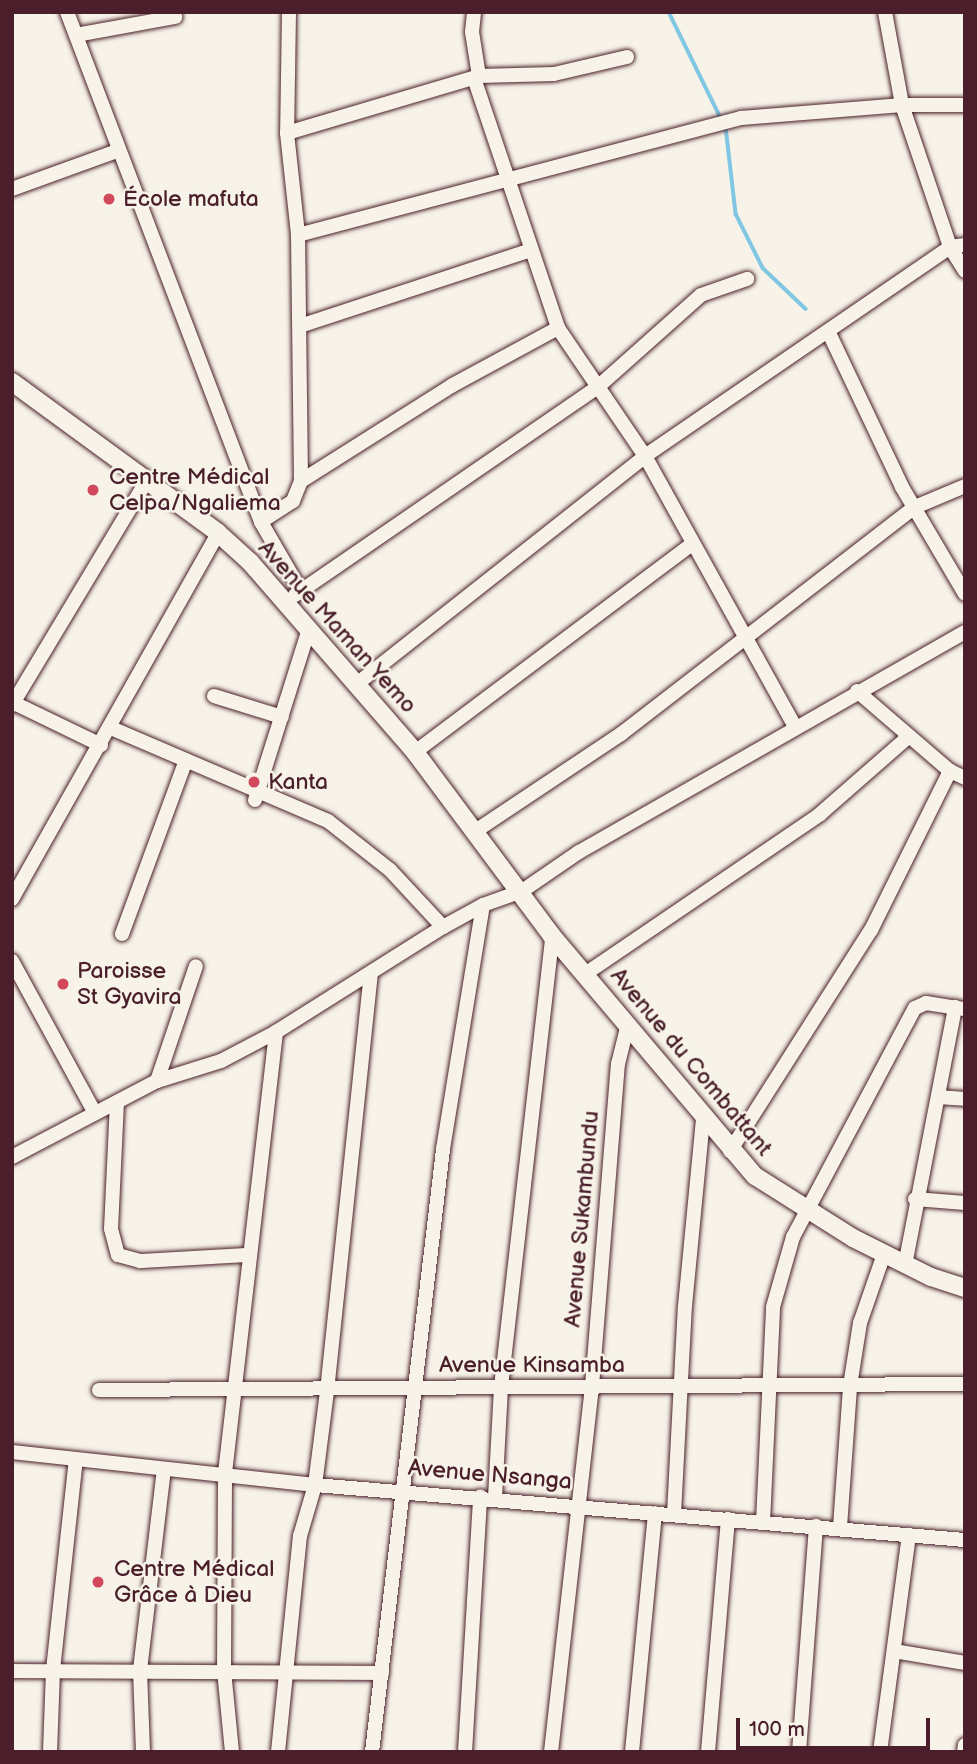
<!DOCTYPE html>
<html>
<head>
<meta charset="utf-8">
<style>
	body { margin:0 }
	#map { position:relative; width:977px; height:1764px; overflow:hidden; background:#f7f3e8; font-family:"Balsamiq Sans",sans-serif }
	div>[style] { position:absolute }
	.stream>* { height:3.5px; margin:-1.75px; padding:0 1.75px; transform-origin:1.75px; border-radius:1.75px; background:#81c6e2 }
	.roads { filter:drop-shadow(0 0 2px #4a1f2b) drop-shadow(0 0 2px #4a1f2b) }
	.minor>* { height:14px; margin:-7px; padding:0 7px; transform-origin:7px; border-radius:7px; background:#f7f3e8 }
	.tertiary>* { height:18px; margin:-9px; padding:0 9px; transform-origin:9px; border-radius:9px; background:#f7f3e8 }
	.dots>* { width:19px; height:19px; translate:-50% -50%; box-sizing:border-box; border:4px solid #f7f3e8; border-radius:50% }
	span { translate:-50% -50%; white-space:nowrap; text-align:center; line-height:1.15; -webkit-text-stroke:5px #f7f3e8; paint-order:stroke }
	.poi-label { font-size:23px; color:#4a1f2b }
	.left { translate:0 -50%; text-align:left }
	.street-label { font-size:23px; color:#4a1f2b }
	.frame { position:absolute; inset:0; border:14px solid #4a1f2b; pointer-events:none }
	.scale { position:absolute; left:736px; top:1718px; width:194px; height:32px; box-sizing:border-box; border:4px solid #4a1f2b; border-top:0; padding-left:9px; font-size:21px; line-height:24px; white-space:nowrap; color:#4a1f2b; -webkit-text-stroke:5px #f7f3e8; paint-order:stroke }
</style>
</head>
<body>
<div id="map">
	<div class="stream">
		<i style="left:669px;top:12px;width:120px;rotate:63.9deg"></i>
		<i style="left:726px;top:127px;width:88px;rotate:83.4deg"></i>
		<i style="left:736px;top:214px;width:60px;rotate:63.4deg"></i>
		<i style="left:763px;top:268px;width:59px;rotate:43.6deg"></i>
	</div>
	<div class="roads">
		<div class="minor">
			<i style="left:67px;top:12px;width:546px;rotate:69.17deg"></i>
			<i style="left:289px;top:12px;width:121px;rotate:90.9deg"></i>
			<i style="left:287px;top:133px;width:103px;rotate:83.8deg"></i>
			<i style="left:298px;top:235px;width:246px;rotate:89.3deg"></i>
			<i style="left:301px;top:481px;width:22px;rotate:112deg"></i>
			<i style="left:293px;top:501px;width:38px;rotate:147deg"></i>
			<i style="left:261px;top:522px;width:80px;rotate:59.9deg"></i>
			<i style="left:885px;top:12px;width:95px;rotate:79.6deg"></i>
			<i style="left:902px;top:105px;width:150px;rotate:71.3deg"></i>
			<i style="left:950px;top:247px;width:28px;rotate:58deg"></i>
			<i style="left:76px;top:35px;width:101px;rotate:-10.3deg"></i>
			<i style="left:479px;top:76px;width:75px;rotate:-1.5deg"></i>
			<i style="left:554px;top:74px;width:75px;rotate:-13.1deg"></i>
			<i style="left:474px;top:78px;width:264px;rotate:71.4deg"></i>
			<i style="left:558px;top:328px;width:155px;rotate:55.8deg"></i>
			<i style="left:645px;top:456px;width:310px;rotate:61deg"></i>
			<i style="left:287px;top:133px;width:200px;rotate:-16.5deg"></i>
			<i style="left:479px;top:76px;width:45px;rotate:-99deg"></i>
			<i style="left:472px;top:32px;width:20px;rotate:-84deg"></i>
			<i style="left:12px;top:189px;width:112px;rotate:-19.9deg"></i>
			<i style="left:298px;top:235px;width:458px;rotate:-14.8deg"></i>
			<i style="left:741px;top:118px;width:162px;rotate:-4.6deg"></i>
			<i style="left:902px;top:105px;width:63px"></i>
			<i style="left:300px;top:326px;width:243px;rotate:-18.2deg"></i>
			<i style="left:829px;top:333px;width:170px;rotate:64.6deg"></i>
			<i style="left:902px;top:487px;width:124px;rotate:59.5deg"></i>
			<i style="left:301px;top:481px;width:178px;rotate:-32.3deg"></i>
			<i style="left:451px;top:386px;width:122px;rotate:-28.5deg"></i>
			<i style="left:295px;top:595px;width:370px;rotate:-34.5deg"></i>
			<i style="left:600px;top:385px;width:135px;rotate:-41.7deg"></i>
			<i style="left:701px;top:295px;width:49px;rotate:-19.2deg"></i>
			<i style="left:358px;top:683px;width:366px;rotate:-38.3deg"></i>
			<i style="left:645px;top:456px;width:370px;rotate:-34.4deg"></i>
			<i style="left:950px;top:247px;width:15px;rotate:-8deg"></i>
			<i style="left:857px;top:691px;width:123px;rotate:40.7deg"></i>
			<i style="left:950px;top:771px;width:17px;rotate:25deg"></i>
			<i style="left:214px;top:696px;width:71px;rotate:17.2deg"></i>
			<i style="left:12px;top:702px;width:99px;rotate:25.8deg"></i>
			<i style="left:12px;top:705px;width:262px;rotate:-59deg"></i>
			<i style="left:111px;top:728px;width:236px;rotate:23.2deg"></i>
			<i style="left:328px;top:821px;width:79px;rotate:38.3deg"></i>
			<i style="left:390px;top:870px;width:78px;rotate:47.1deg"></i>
			<i style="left:415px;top:752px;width:346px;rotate:-36.9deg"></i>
			<i style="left:255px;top:800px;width:179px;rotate:-72.5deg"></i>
			<i style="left:477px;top:830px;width:173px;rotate:-33.7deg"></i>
			<i style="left:621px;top:734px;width:371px;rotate:-37.7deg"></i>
			<i style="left:915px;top:507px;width:54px;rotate:-22.8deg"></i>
			<i style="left:12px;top:899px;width:420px;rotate:-60.6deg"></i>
			<i style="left:122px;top:934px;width:185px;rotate:-69.8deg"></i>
			<i style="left:12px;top:961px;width:173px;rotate:61.4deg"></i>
			<i style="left:585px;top:974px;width:284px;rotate:-34.2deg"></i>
			<i style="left:820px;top:814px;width:118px;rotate:-41.2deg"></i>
			<i style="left:157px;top:1081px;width:121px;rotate:-71.3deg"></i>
			<i style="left:938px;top:1097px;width:27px;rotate:4deg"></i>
			<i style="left:117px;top:1102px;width:127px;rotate:92.7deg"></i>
			<i style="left:111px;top:1229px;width:27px;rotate:75deg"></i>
			<i style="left:118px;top:1255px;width:23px;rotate:15deg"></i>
			<i style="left:140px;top:1261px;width:108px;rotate:-3.2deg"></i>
			<i style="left:730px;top:1151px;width:262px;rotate:-57.5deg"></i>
			<i style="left:871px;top:930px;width:178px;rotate:-63.6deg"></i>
			<i style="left:12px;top:1157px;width:164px;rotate:-27.7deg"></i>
			<i style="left:157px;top:1081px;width:67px;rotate:-17.4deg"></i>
			<i style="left:221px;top:1061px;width:62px;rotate:-27.8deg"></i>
			<i style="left:276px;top:1032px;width:197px;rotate:-32.2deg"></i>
			<i style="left:443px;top:927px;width:46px;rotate:-28.8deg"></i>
			<i style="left:483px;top:905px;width:41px;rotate:-19.7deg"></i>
			<i style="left:522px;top:891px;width:69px;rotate:-34.4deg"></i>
			<i style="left:579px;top:852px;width:444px;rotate:-29.7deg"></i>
			<i style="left:915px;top:1199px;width:50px;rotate:4.6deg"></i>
			<i style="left:905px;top:1265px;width:263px;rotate:-79deg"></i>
			<i style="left:99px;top:1390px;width:866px;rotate:-0.4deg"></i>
			<i style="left:12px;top:1452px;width:305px;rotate:6.2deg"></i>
			<i style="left:315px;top:1485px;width:652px;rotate:4.84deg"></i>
			<i style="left:495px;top:1498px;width:111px;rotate:-86.9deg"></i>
			<i style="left:501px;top:1387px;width:454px;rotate:-83.5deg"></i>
			<i style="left:674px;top:1514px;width:208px;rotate:-87deg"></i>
			<i style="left:685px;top:1306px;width:189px;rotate:-84.5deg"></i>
			<i style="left:763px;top:1522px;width:215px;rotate:-87.3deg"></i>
			<i style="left:773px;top:1307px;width:73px;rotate:-74.1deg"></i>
			<i style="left:793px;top:1237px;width:259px;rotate:-62deg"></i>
			<i style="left:915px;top:1008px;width:12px;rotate:-24deg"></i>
			<i style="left:926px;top:1003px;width:39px;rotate:9deg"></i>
			<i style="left:840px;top:1527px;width:141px;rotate:-85.9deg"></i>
			<i style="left:850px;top:1386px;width:64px;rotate:-81deg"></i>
			<i style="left:860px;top:1323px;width:73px;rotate:-70.8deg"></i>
			<i style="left:894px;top:1651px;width:72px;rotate:9.6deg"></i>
			<i style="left:12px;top:1671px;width:370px;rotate:0.3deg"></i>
			<i style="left:50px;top:1752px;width:82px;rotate:-87.9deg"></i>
			<i style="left:53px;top:1670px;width:212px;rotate:-83.8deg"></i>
			<i style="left:143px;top:1752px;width:82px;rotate:-92.1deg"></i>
			<i style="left:140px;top:1670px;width:202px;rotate:-83.2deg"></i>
			<i style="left:232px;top:1752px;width:81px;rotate:-95.6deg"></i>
			<i style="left:224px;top:1671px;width:198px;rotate:-89.7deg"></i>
			<i style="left:225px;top:1473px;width:444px;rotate:-83.4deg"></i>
			<i style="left:278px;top:1752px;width:217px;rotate:-84.2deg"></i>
			<i style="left:300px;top:1536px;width:53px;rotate:-73.6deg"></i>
			<i style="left:315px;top:1485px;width:95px;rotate:-82.7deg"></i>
			<i style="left:327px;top:1391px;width:418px;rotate:-84deg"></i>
			<i style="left:372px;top:1752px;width:607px;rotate:-83.28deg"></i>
			<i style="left:443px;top:1149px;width:247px;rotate:-80.7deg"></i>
			<i style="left:465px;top:1752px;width:256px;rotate:-86.6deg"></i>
			<i style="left:551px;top:1752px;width:368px;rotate:-83.6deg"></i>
			<i style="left:592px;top:1386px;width:323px;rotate:-85.4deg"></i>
			<i style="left:618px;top:1064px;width:41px;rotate:-76deg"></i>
			<i style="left:632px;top:1752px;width:240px;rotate:-84.5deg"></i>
			<i style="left:708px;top:1752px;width:234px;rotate:-85.1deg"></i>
			<i style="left:799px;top:1752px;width:227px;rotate:-85.7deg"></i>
			<i style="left:880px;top:1752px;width:219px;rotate:-82.4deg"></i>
			<i style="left:964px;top:1752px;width:7px;rotate:-82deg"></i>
		</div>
		<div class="tertiary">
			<i style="left:12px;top:382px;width:255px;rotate:36.2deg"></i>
			<i style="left:218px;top:533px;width:43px;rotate:42.2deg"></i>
			<i style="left:250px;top:562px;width:252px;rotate:49deg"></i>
			<i style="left:415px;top:752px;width:229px;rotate:53.3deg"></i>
			<i style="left:552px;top:936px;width:314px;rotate:49.8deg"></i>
			<i style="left:755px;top:1176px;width:116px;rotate:32.3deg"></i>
			<i style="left:853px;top:1238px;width:87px;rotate:26.6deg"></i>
			<i style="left:931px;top:1277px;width:36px;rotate:18deg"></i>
		</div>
	</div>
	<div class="dots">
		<i style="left:109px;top:199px;background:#d1495b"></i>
		<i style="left:93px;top:490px;background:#d1495b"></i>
		<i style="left:254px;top:782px;background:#d1495b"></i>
		<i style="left:63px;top:984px;background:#d1495b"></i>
		<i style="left:98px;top:1582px;background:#d1495b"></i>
	</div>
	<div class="poi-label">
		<span class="left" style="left:123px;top:199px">École mafuta</span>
		<span class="left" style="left:109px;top:490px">Centre Médical<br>Celpa/Ngaliema</span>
		<span class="left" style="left:268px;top:782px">Kanta</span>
		<span class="left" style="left:77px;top:984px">Paroisse<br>St Gyavira</span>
		<span class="left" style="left:114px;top:1582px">Centre Médical<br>Grâce à Dieu</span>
	</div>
	<div class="street-label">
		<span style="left:337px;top:627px;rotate:48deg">Avenue Maman Yemo</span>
		<span style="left:691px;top:1062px;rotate:50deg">Avenue du Combattant</span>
		<span style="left:582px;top:1219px;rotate:-85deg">Avenue Sukambundu</span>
		<span style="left:532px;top:1365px">Avenue Kinsamba</span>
		<span style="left:490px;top:1475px;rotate:5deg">Avenue Nsanga</span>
	</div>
	<div class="frame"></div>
	<div class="scale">100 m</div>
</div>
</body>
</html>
